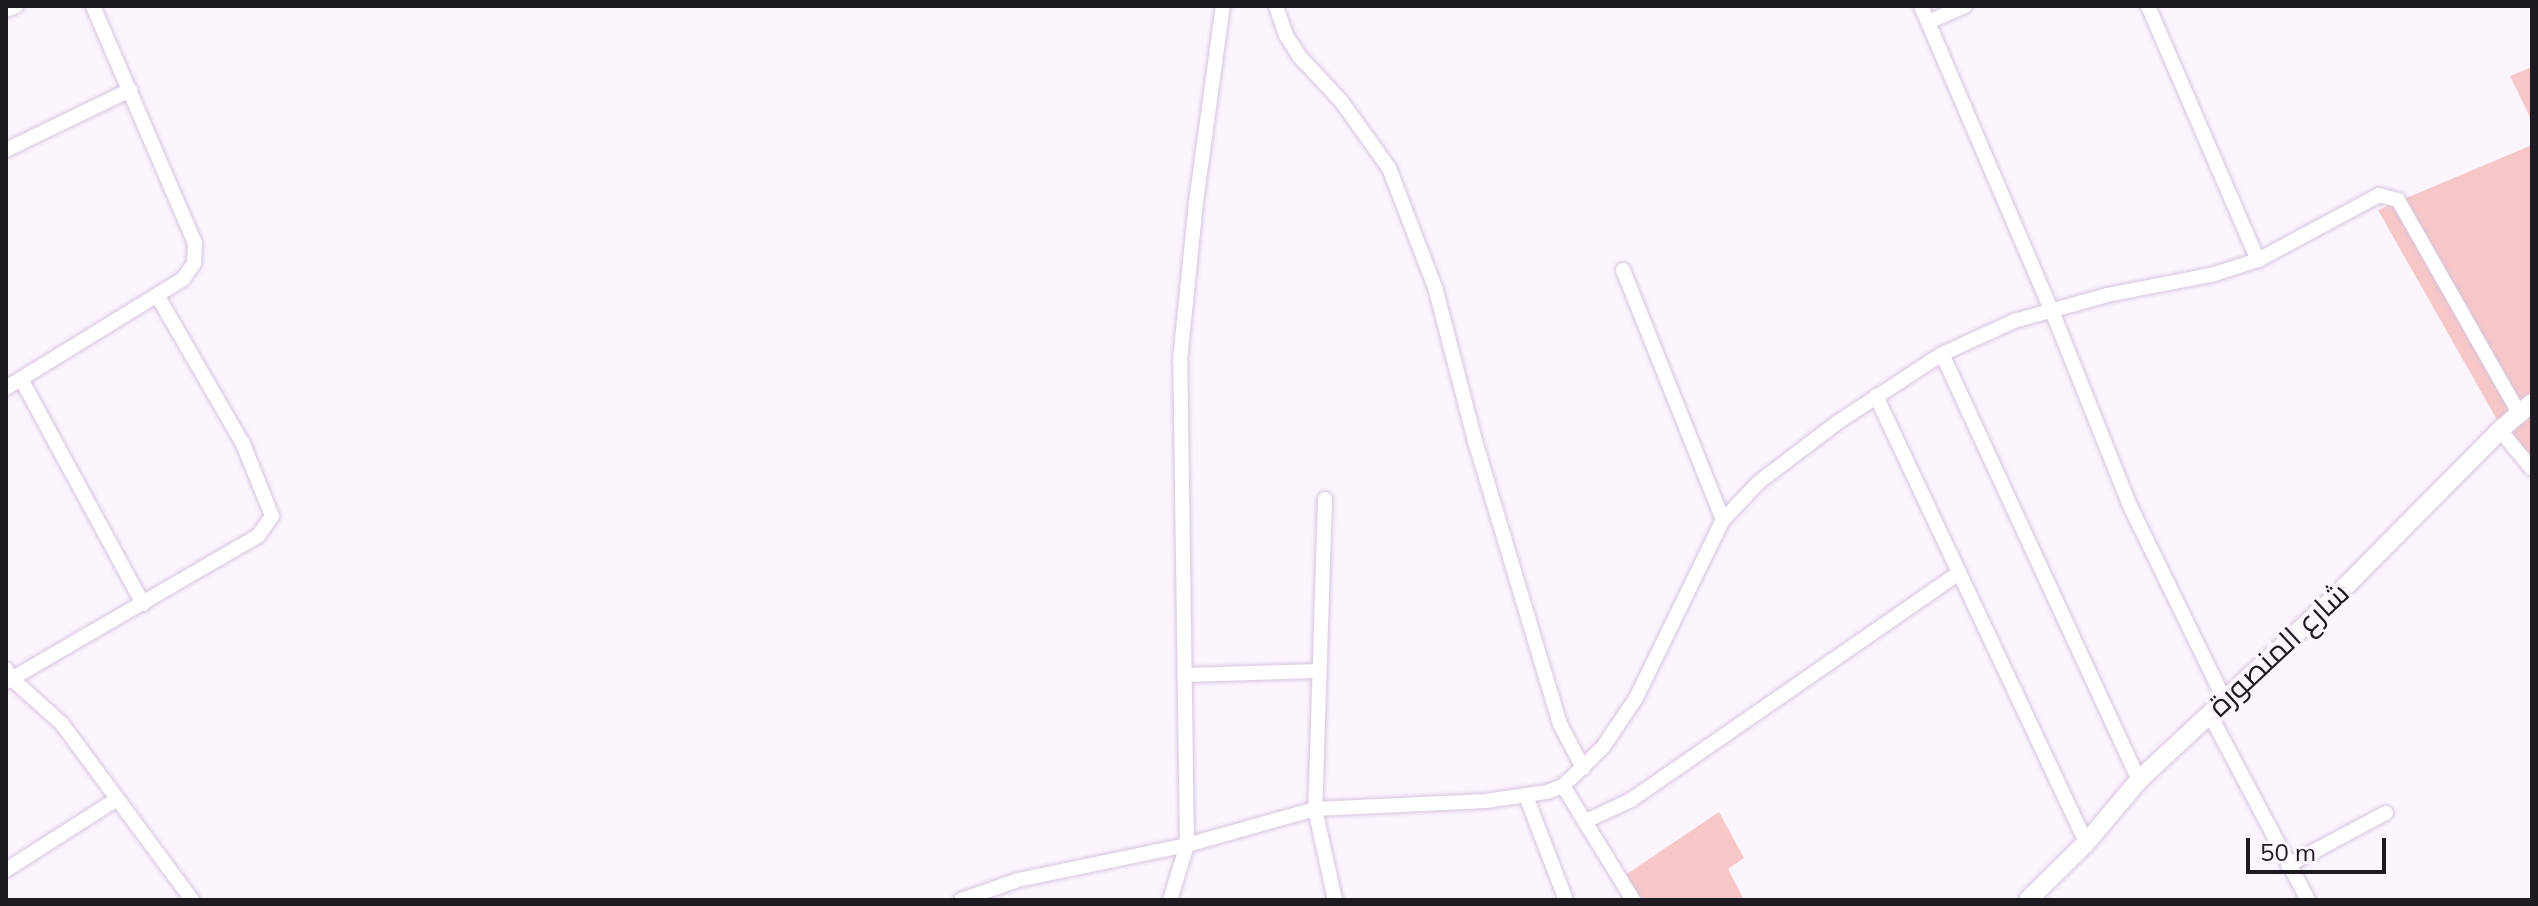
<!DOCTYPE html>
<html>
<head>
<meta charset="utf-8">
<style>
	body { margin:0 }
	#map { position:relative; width:2538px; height:906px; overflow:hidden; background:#fcf5fe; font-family:Mulish,Cairo,sans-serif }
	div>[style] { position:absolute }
	.green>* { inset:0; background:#f7c7c8 }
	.roads { filter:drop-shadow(0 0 2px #d6c5dc) drop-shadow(0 0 2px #d6c5dc) }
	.minor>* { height:14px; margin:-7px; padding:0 7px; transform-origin:7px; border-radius:7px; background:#fff }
	.tertiary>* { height:18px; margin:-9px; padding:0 9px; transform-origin:9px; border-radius:9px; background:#fff }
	span { translate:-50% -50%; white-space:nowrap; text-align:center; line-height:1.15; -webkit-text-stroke:8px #fcf5fe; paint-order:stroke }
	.street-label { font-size:30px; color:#1f1921 }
	.frame { position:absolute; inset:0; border:8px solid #1f1921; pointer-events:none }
	.scale { position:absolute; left:2246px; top:838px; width:140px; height:36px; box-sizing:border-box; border:4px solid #1f1921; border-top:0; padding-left:10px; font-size:24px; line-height:28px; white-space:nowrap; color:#1f1921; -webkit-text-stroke:6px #fcf5fe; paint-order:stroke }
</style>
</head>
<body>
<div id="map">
	<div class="green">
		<i style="clip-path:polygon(2532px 67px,2532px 121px,2510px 76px)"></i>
		<i style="clip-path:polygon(2532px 145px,2532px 458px,2496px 418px,2378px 210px)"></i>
		<i style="clip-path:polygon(1719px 812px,1744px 858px,1728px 869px,1744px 900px,1632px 900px,1618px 880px)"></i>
	</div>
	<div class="roads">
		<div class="minor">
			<i style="left:1276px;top:6px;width:31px;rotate:71deg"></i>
			<i style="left:1286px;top:35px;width:25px;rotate:58deg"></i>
			<i style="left:1299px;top:56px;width:62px;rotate:47deg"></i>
			<i style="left:1341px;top:101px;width:82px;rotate:54.4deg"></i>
			<i style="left:1389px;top:168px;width:128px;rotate:68.9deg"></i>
			<i style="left:1435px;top:287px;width:159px;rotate:75.4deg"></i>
			<i style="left:1475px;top:441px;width:295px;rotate:73.3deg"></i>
			<i style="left:1560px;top:724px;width:50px;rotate:62.4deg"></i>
			<i style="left:1921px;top:6px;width:332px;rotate:66.8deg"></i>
			<i style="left:2052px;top:311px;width:210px;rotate:68.2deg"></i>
			<i style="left:2130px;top:506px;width:215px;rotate:64deg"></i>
			<i style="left:2148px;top:6px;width:277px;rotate:66.6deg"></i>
			<i style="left:6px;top:10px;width:11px;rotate:-22deg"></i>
			<i style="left:1928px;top:22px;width:40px;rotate:-23.4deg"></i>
			<i style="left:6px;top:150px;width:138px;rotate:-25.8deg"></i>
			<i style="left:1623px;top:270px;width:269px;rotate:68.2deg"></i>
			<i style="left:1942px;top:354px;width:469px;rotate:65.2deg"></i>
			<i style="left:21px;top:379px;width:256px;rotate:61.5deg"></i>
			<i style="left:6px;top:388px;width:208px;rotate:-31.6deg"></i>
			<i style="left:183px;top:279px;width:19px;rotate:-55deg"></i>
			<i style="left:194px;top:263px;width:20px;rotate:-87deg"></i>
			<i style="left:195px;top:243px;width:258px;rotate:-113.3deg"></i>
			<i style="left:1876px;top:396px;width:494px;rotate:64.8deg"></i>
			<i style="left:2500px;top:430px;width:50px;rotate:50.6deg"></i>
			<i style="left:1325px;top:499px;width:310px;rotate:91.8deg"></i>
			<i style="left:1315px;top:809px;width:93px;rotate:77.6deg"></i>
			<i style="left:6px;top:669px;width:10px;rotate:61deg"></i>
			<i style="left:11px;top:678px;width:69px;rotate:42deg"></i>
			<i style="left:62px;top:724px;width:219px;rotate:53.5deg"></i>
			<i style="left:1185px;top:675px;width:134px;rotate:-1.7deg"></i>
			<i style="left:6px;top:682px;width:291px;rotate:-30.1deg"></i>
			<i style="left:258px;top:536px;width:24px;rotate:-55deg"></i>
			<i style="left:272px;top:516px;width:78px;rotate:-111.9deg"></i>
			<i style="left:243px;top:444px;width:172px;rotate:-120deg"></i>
			<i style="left:2209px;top:713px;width:212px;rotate:62.1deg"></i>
			<i style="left:1563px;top:786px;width:134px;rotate:58.4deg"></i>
			<i style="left:1526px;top:796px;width:111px;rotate:69deg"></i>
			<i style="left:1586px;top:821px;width:50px;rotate:-25deg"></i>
			<i style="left:1631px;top:800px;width:399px;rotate:-34.7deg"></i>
			<i style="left:2288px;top:865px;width:111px;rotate:-28deg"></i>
			<i style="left:6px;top:870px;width:132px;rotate:-32.6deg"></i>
			<i style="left:961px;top:900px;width:60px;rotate:-19.3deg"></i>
			<i style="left:1018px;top:880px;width:173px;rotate:-11.7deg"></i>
			<i style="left:1187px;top:845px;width:133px;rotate:-15.7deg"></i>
			<i style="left:1315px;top:809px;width:171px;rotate:-2.7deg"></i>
			<i style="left:1486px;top:801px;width:62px;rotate:-8.4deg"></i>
			<i style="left:1547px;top:792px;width:17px;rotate:-21deg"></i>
			<i style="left:1563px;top:786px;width:56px;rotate:-44.3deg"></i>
			<i style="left:1603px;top:747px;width:59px;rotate:-56deg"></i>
			<i style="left:1636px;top:698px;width:198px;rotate:-64deg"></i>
			<i style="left:1723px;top:520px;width:52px;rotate:-46.5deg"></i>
			<i style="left:1759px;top:482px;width:99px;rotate:-37.2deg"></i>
			<i style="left:1838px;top:422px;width:124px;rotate:-33.2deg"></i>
			<i style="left:1942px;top:354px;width:79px;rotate:-24.6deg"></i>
			<i style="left:2014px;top:321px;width:97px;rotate:-15.6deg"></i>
			<i style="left:2107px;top:295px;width:106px;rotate:-10.9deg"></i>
			<i style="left:2211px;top:275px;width:49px;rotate:-17.7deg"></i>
			<i style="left:2258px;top:260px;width:137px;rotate:-28.2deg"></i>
			<i style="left:2379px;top:195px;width:20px;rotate:15deg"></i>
			<i style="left:2398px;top:200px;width:247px;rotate:60.4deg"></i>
			<i style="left:1170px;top:900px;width:58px;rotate:-72.8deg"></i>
			<i style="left:1187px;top:845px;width:485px;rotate:-90.8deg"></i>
			<i style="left:1180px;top:360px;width:159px;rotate:-84.2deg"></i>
			<i style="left:1196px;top:202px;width:198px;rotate:-82.2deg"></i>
		</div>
		<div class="tertiary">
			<i style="left:2028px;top:900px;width:81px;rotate:-44.5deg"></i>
			<i style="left:2086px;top:843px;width:82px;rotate:-49.9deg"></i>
			<i style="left:2139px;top:780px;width:267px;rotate:-43deg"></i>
			<i style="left:2334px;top:598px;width:236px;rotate:-45.3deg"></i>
			<i style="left:2500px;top:430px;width:42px;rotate:-40.2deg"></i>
		</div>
	</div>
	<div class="street-label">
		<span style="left:2278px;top:649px;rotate:-43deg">شارع المنصورة</span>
	</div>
	<div class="frame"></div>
	<div class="scale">50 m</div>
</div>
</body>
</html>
